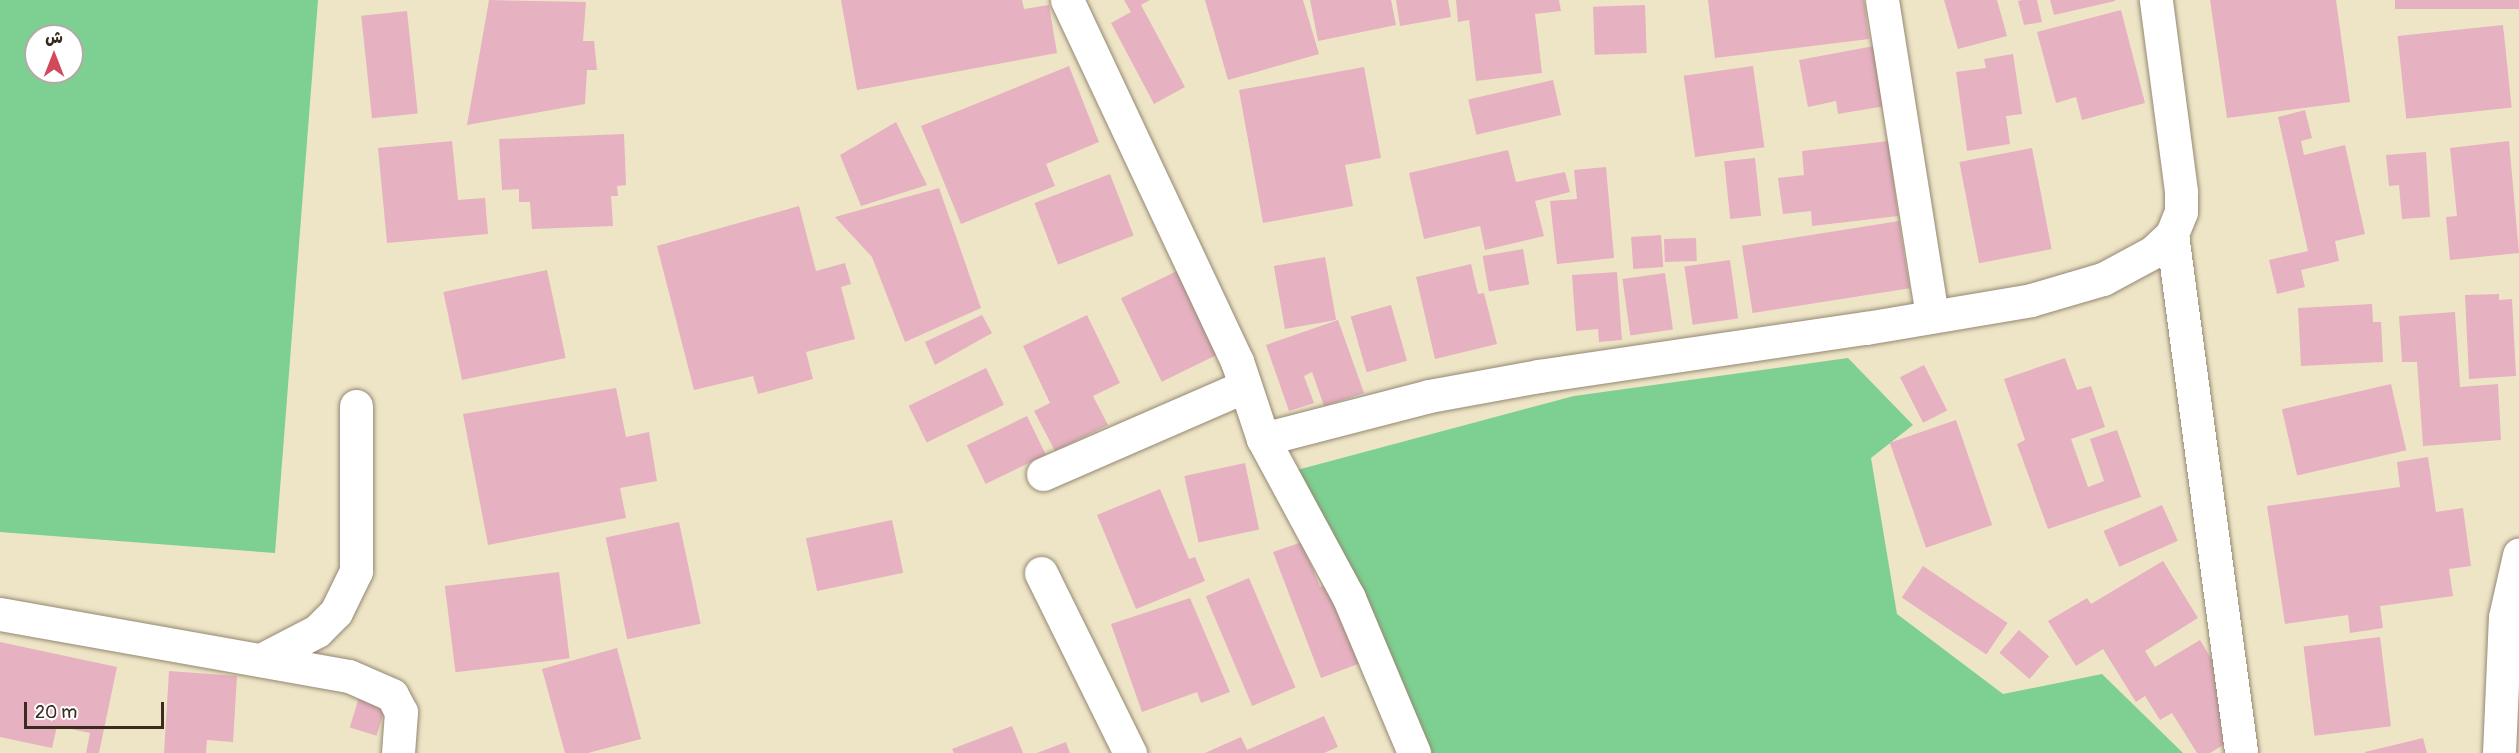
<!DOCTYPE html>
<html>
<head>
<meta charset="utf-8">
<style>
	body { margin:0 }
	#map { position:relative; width:2519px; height:753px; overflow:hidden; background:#eee5c7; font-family:Pangolin,"Playpen Sans Arabic",sans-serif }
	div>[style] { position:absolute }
	.green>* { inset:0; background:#7dd092 }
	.building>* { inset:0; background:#e6b1c1; transform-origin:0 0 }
	.roads { filter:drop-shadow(0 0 2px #948872) drop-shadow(0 0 2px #948872) }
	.minor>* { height:33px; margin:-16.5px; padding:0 16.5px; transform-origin:16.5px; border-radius:16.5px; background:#fff }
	span { translate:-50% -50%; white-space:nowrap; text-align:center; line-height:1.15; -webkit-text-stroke:5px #fff; paint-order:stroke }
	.north { position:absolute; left:24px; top:24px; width:60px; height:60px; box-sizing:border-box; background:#fff; border:2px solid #b1aaa5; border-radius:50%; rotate:0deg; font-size:16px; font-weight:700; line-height:24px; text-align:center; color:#3b2a1e }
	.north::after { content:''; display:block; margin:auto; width:21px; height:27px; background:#d1495b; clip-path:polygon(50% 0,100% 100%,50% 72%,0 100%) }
	.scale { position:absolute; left:24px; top:702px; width:140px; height:27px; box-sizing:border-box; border:3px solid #3b2a1e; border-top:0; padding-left:8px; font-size:18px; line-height:21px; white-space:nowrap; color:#3b2a1e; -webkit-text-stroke:4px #fff; paint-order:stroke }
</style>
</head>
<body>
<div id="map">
	<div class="green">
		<i style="clip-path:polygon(evenodd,0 0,318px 0,275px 553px,0 532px,0 0,36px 36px,72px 36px,72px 72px,36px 72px,36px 36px)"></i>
		<i style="clip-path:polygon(1848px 358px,1913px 425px,1871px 458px,1897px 614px,2003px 694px,2102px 674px,2183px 753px,1429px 753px,1297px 470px,1574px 396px)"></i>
	</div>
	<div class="building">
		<i style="clip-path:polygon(489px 0,586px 2px,583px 41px,594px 41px,597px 70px,587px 70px,585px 104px,467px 125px)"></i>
		<i style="clip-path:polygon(841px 0,1022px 0,1024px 9px,1049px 5px,1057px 53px,857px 90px)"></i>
		<i style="clip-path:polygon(1124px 0,1150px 0,1141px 5px,1185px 87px,1154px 104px,1111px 23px,1131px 12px)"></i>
		<i style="clip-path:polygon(1205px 0,1303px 0,1319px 54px,1228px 80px)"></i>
		<i style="clip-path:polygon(1310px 0,1391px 0,1396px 25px,1318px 41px)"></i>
		<i style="clip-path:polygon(1396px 0,1448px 0,1451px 17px,1400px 26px)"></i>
		<i style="clip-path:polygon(1456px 0,1559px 0,1561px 11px,1535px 14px,1542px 73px,1476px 81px,1469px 20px,1458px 22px)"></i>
		<i style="clip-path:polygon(1708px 0,1864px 0,1869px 39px,1715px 58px)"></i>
		<i style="clip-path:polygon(1944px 0,1997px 0,2007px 36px,1958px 49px)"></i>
		<i style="clip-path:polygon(2022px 0,2037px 0,2042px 22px,2024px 25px,2018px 1px)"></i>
		<i style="clip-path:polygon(2050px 0,2115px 0,2115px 1px,2054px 15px)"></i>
		<i style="clip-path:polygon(2210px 0,2336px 0,2350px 102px,2227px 118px)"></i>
		<i style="left:2395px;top:0;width:124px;height:9px"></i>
		<i style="left:1645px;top:5px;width:48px;height:52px;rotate:88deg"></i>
		<i style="clip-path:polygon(2121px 10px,2145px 103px,2082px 120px,2076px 97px,2056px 103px,2037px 32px)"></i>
		<i style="left:407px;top:11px;width:103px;height:46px;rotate:84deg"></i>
		<i style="left:2503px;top:25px;width:83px;height:106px;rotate:84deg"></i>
		<i style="clip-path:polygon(1874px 46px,1885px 106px,1838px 114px,1836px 101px,1808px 107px,1799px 60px)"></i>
		<i style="clip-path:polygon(2013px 54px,2022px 114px,2006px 116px,2010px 144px,1967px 151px,1956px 72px,1986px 68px,1984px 59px)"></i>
		<i style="clip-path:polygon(1069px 66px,1099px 142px,1046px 164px,1055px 186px,961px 224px,921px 126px)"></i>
		<i style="left:1753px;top:66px;width:82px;height:70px;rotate:82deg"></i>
		<i style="clip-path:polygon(1364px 67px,1381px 158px,1345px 165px,1353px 206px,1263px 223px,1239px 90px)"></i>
		<i style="left:1553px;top:80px;width:36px;height:87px;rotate:77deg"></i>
		<i style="clip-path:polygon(2305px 110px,2312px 138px,2301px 141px,2304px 155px,2345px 145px,2365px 234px,2335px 241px,2339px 261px,2301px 270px,2305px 287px,2277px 294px,2269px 260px,2308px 251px,2278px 117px)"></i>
		<i style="clip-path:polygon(896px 122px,927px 185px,861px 206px,840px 155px)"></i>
		<i style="clip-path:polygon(624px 134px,626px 185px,617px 186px,618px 196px,611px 196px,613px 226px,532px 229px,530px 202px,519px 202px,519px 189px,502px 190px,499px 139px)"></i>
		<i style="clip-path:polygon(452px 141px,458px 200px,485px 198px,488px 234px,387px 243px,378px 148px)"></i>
		<i style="clip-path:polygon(1889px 141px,1898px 216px,1812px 226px,1811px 211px,1783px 214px,1778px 178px,1804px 175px,1802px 151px)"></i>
		<i style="clip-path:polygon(2509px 141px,2519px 253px,2450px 260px,2446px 217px,2457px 216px,2450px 148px)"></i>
		<i style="left:2032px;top:148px;width:103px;height:74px;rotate:79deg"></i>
		<i style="clip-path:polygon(1508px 150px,1516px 182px,1565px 172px,1570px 192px,1535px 201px,1544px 236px,1485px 250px,1480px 226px,1424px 239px,1409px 173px)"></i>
		<i style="clip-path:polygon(2426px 152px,2430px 217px,2402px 219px,2399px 185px,2389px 186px,2386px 155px)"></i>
		<i style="left:1755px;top:158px;width:58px;height:31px;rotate:84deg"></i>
		<i style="clip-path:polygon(1606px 167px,1614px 258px,1557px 264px,1550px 201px,1577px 199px,1574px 170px)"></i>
		<i style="left:1110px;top:174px;width:66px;height:81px;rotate:69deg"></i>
		<i style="clip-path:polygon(939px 188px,981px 308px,905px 342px,872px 257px,835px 217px)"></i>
		<i style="clip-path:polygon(799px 206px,816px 271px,845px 263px,851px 284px,841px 287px,855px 339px,806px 352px,813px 379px,758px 394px,753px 376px,694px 390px,657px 246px)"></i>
		<i style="left:1899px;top:221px;width:68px;height:159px;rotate:81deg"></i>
		<i style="left:1661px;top:235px;width:32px;height:30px;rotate:86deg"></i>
		<i style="left:1696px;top:238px;width:23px;height:32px;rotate:88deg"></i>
		<i style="left:1523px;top:249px;width:36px;height:41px;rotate:80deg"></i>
		<i style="left:1325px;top:257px;width:64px;height:52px;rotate:80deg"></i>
		<i style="left:1730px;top:260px;width:59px;height:46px;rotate:82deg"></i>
		<i style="clip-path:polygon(1471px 264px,1478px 294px,1484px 293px,1497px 344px,1435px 359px,1416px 277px)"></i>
		<i style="left:1183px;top:268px;width:93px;height:69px;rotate:64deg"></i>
		<i style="left:547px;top:270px;width:90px;height:106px;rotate:78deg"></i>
		<i style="clip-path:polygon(1617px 272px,1622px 340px,1599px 342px,1598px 329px,1576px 331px,1572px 275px)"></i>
		<i style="left:1665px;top:273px;width:57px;height:43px;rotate:82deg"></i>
		<i style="clip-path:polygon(2499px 294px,2499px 300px,2512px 299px,2516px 376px,2469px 379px,2465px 295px)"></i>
		<i style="clip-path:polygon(2372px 304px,2373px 322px,2381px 322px,2383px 362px,2301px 366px,2298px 308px)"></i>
		<i style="left:1391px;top:305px;width:58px;height:42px;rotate:74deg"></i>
		<i style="clip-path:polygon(2455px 312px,2460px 387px,2498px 384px,2501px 440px,2423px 446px,2417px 362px,2402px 362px,2399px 316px)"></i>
		<i style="clip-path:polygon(982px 315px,992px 333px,935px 365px,925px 342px)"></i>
		<i style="clip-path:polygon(1087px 315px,1120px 383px,1093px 396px,1108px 425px,1055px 451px,1034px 411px,1050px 403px,1023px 346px)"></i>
		<i style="clip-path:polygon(1338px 320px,1364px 393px,1324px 406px,1312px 372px,1304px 376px,1314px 403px,1289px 411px,1266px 345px)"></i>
		<i style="clip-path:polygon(2065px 358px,2077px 390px,2091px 386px,2105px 427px,2071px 439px,2088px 487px,2104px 481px,2090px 439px,2117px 430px,2141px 497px,2048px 529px,2017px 444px,2025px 440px,2004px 379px)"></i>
		<i style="left:1924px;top:365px;width:51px;height:27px;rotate:63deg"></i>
		<i style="left:986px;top:368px;width:41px;height:86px;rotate:64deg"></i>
		<i style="left:2391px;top:384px;width:68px;height:112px;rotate:77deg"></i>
		<i style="clip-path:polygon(616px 388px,626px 437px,649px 432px,657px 481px,620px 488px,626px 518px,488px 545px,463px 414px)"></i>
		<i style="left:1027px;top:416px;width:43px;height:67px;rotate:64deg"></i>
		<i style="left:1956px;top:420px;width:111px;height:70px;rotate:71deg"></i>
		<i style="clip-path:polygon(2428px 457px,2436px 512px,2463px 508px,2471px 566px,2449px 569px,2453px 596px,2380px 606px,2383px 628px,2350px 633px,2348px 615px,2285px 624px,2267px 506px,2400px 487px,2397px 462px)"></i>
		<i style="left:1245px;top:463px;width:68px;height:62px;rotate:78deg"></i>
		<i style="clip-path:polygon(1160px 489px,1189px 559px,1195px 557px,1205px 581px,1136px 609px,1097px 515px)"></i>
		<i style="left:2162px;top:505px;width:39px;height:64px;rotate:66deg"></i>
		<i style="left:892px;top:520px;width:54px;height:88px;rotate:78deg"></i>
		<i style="left:679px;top:522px;width:104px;height:75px;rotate:78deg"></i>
		<i style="clip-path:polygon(1302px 542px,1320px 587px,1332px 583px,1363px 662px,1321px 678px,1273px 552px)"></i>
		<i style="clip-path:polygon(2163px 561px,2198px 618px,2145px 651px,2155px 667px,2200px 640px,2224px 680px,2230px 722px,2220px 729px,2228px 742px,2210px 753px,2197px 753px,2172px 713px,2160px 720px,2145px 696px,2136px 702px,2103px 649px,2076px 666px,2048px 621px,2087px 598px,2091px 604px)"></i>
		<i style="left:1923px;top:566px;width:102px;height:38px;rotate:34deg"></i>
		<i style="left:559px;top:572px;width:87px;height:115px;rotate:83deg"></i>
		<i style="left:1249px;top:578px;width:119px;height:47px;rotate:67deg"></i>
		<i style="clip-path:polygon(1190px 598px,1230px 692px,1201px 703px,1197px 692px,1142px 712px,1111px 624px)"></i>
		<i style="left:2019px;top:630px;width:40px;height:30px;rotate:41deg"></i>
		<i style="left:2380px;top:637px;width:90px;height:77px;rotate:83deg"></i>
		<i style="clip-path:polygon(0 642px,117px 667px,99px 753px,86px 753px,90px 733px,57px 726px,52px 748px,0 737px)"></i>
		<i style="clip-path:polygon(617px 648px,641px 739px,588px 753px,565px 753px,542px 669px)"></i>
		<i style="clip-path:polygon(169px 671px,237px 676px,233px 742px,207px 740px,206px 753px,164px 753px)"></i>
		<i style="left:360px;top:694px;width:28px;height:35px;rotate:17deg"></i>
		<i style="clip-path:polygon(1324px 716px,1338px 747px,1324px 753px,1205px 753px,1241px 737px,1247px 750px)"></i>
		<i style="clip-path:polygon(1012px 726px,1023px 753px,954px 753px,952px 749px)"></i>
		<i style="clip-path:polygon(2423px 738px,2427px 753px,2365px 753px,2365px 752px)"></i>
		<i style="clip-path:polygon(1066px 742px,1070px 753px,1037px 753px)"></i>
	</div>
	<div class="roads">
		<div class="minor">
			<i style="left:1067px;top:0;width:399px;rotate:64.8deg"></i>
			<i style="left:1237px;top:361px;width:82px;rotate:71.6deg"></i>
			<i style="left:1263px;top:439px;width:181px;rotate:61.6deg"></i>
			<i style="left:1349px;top:598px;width:168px;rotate:67.2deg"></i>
			<i style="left:1882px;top:0;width:320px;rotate:81deg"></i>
			<i style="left:2172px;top:234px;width:522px;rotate:82.4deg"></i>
			<i style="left:1263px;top:439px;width:171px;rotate:-14.5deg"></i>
			<i style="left:1429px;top:396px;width:112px;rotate:-10.3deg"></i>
			<i style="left:1539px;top:376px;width:331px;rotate:-8.4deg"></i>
			<i style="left:1866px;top:328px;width:167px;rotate:-9.6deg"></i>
			<i style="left:2031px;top:300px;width:75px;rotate:-16.3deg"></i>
			<i style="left:2103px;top:279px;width:57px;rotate:-28.4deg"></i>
			<i style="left:2153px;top:252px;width:26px;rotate:-43deg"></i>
			<i style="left:2172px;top:234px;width:24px;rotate:-68deg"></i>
			<i style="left:2181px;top:212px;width:21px;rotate:-90deg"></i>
			<i style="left:2181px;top:191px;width:193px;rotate:-97.5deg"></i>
			<i style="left:1043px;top:474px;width:220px;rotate:-23.5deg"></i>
			<i style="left:1041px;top:573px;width:201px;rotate:63.7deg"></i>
			<i style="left:0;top:614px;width:354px;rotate:10.1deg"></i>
			<i style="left:349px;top:676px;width:47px;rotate:23.8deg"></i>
			<i style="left:392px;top:695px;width:19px;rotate:62deg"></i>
			<i style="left:401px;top:712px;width:41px;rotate:94.2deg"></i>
			<i style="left:261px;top:660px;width:63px;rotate:-27.4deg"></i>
			<i style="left:317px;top:631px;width:27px;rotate:-45deg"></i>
			<i style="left:336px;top:612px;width:46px;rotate:-64deg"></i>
			<i style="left:356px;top:571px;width:165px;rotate:-90deg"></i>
			<i style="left:2499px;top:753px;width:136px;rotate:-87.5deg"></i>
			<i style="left:2505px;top:617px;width:64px;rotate:-77.3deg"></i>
		</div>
	</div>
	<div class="north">ش</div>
	<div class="scale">20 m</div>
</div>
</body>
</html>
